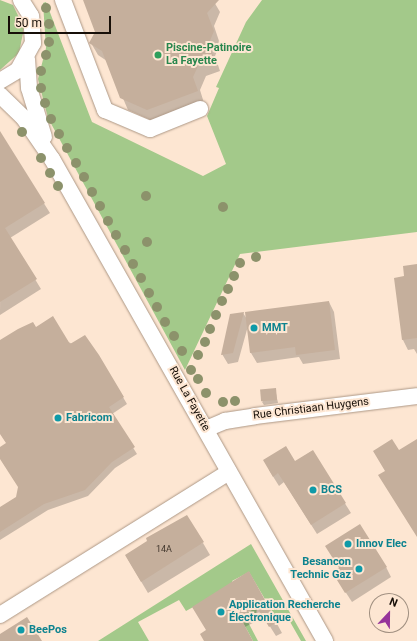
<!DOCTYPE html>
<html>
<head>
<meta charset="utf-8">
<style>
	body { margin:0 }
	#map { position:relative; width:417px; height:641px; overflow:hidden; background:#fde6d2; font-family:Roboto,sans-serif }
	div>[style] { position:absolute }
	.green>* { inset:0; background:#a3c98a }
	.shadow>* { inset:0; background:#0003 }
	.building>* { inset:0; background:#c5af9c; transform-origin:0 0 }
	.roads { filter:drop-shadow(0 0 1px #ad9886) drop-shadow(0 0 1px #ad9886) }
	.minor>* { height:16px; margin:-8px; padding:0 8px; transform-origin:8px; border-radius:8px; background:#fff }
	.trees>* { width:10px; height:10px; margin:-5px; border-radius:50%; background:#8c926b }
	.dots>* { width:11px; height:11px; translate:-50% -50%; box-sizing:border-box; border:2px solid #fde6d2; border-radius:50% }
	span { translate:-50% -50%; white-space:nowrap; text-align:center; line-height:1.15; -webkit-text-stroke:4px #fde6d2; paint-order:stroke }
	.number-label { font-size:9px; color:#42372d }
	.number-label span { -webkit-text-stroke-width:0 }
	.leisure-label { font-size:11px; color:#27864d; font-weight:700 }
	.left { translate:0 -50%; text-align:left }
	.culture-label { font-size:11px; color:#0d838f; font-weight:700 }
	.right { translate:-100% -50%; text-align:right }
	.street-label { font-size:11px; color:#170f08 }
	.north { position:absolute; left:369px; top:593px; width:40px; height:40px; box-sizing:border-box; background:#fde6d2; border:1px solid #a19081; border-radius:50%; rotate:22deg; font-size:11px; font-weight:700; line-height:16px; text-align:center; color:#170f08 }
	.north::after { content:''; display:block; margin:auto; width:14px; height:18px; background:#96349a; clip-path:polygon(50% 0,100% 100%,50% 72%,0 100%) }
	.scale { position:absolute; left:8px; top:16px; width:103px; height:18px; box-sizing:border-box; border:2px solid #170f08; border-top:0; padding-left:5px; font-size:12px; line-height:14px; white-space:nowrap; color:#170f08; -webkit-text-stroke:3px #fde6d2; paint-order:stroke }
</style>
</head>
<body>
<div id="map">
	<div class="green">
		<i style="clip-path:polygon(0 0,13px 5px,24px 28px,19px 53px,0 70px)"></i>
		<i style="clip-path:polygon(262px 0,417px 0,417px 232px,240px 254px,185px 370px,48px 118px,38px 79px,46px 48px,43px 3px,46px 2px,92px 122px,203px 176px,226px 164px,207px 116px,219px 88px,216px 87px,246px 22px)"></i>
		<i style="clip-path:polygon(251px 544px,306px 641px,301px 641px,285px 613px,276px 618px,249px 572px,232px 581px,236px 590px,224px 590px,186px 611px,179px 600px,138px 622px,149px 641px,98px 641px)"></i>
		<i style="clip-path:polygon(257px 607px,256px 616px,248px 622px,258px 641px,253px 641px,240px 617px)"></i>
	</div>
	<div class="shadow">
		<i style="clip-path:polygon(84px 0,213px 0,220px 12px,214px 26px,220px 44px,215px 56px,220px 71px,206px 76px,200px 90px,204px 103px,155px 122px,128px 110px,107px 61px,98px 55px,91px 43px,96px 32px)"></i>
		<i style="clip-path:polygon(1px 135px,50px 213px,10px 238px,41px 289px,0 315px)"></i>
		<i style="clip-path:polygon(417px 265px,417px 354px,414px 349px,408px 350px,403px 340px,395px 279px,405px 277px)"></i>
		<i style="clip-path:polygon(329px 302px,334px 312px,340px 359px,303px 364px,299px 357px,257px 363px,251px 353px,248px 326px,238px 362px,228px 364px,222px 354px,243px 313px,247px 319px)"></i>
		<i style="clip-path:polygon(36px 328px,98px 355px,127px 404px,112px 414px,137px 454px,115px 468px,88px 496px,48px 510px,0 540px,0 508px,17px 497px,19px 487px,0 458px,0 448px,7px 444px,0 433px,0 341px)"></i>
		<i style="clip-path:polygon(275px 389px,278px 403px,264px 405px,262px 402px)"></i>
		<i style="clip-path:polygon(312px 451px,351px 513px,317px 534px,284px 482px,279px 486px,269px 470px,295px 462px)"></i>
		<i style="clip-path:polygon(203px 543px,210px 555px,148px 593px,126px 556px)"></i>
		<i style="clip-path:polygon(386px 567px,391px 577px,352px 602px,339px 582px)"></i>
		<i style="clip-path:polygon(249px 573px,282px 633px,276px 636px,264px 617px,245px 627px,252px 641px,205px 641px,207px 631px)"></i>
	</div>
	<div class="building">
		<i style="clip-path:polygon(83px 0,219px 0,207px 13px,214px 31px,209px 43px,214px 59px,199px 64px,193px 77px,198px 91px,147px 110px,120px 98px,102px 51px,89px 43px,95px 32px)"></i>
		<i style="clip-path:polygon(0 131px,45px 203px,5px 228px,37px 279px,0 302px)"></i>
		<i style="clip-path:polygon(417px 264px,417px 338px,402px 340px,394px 278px,404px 276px,403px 266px)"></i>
		<i style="clip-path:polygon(329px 301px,335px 350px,296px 355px,295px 347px,250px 353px,245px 312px)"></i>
		<i style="clip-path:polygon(244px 312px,233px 353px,221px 355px,230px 314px)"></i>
		<i style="clip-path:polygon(53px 316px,70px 344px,85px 335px,99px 355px,124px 397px,109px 407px,135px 447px,112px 462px,85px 490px,44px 504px,0 532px,0 507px,16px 497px,18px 487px,0 459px,0 447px,6px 443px,0 434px,0 340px,18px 329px,33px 322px,36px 327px)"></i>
		<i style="left:276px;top:388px;width:12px;height:16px;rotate:85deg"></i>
		<i style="clip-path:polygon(392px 439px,399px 450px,417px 439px,417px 537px,378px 475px,385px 471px,373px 451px)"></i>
		<i style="clip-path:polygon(286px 446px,295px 461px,313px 450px,346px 503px,311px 525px,278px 473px,273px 477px,263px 460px)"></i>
		<i style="clip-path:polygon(187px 515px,204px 542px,141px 582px,125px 555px,147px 541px,146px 538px)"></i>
		<i style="clip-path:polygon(360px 524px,387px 567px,345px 593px,332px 572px,339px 568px,325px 546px)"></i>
		<i style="clip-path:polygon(249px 571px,277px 622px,269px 627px,257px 607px,240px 617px,253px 641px,204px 641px,200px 634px,206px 630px,192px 607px)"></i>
		<i style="clip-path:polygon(27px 617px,42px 641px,0 641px,0 634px)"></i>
	</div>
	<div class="roads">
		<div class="minor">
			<i style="left:63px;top:0;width:118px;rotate:69.1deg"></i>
			<i style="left:105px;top:110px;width:49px;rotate:22.9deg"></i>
			<i style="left:150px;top:129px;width:54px;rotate:-21.8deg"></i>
			<i style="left:27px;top:59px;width:29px;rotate:86deg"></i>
			<i style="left:29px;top:88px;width:51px;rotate:73deg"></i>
			<i style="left:0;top:81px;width:21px;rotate:-31deg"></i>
			<i style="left:18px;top:70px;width:31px;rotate:-61deg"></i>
			<i style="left:33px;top:43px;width:27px;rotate:-94deg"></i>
			<i style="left:31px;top:16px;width:19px;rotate:-122deg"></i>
			<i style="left:0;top:95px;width:32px;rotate:44deg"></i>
			<i style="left:23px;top:117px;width:51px;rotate:55.4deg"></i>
			<i style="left:52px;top:159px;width:554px;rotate:60.47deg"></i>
			<i style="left:206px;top:429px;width:21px;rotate:-23deg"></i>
			<i style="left:225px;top:421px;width:30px;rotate:-9deg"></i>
			<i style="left:255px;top:416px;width:163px;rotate:-7deg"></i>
			<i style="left:0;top:615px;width:270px;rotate:-32deg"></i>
		</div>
	</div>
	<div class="trees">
		<i style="left:46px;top:8px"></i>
		<i style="left:49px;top:24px"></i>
		<i style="left:49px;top:42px"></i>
		<i style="left:46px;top:55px"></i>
		<i style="left:41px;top:71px"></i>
		<i style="left:41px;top:88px"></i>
		<i style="left:45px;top:103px"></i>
		<i style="left:51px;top:119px"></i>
		<i style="left:22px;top:132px"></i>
		<i style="left:59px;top:134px"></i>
		<i style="left:67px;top:148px"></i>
		<i style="left:41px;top:158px"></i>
		<i style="left:76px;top:163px"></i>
		<i style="left:50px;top:173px"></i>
		<i style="left:84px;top:177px"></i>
		<i style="left:58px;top:186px"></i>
		<i style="left:92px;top:192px"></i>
		<i style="left:146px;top:196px"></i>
		<i style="left:100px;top:206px"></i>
		<i style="left:223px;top:207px"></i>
		<i style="left:108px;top:221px"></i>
		<i style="left:116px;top:235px"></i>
		<i style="left:147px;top:242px"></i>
		<i style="left:125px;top:250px"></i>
		<i style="left:256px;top:257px"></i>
		<i style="left:240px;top:263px"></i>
		<i style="left:133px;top:264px"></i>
		<i style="left:234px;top:276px"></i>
		<i style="left:141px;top:278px"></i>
		<i style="left:228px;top:289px"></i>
		<i style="left:149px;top:293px"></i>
		<i style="left:222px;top:301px"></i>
		<i style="left:157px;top:307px"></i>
		<i style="left:216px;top:315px"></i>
		<i style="left:165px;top:322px"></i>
		<i style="left:210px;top:329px"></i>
		<i style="left:174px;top:336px"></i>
		<i style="left:205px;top:342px"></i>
		<i style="left:182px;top:351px"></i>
		<i style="left:198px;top:355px"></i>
		<i style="left:191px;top:370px"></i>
		<i style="left:198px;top:379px"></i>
		<i style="left:206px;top:393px"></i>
		<i style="left:235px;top:401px"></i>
		<i style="left:223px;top:402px"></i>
	</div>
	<div class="dots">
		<i style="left:158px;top:55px;background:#2e9e5b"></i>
		<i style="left:254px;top:328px;background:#0f9aa8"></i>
		<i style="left:58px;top:418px;background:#0f9aa8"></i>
		<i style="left:313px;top:490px;background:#0f9aa8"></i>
		<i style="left:348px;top:544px;background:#0f9aa8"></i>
		<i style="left:359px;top:569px;background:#0f9aa8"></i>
		<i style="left:221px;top:612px;background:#0f9aa8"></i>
		<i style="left:21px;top:630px;background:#0f9aa8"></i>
	</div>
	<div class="number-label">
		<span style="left:164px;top:549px">14A</span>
	</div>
	<div class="leisure-label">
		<span class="left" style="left:166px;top:55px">Piscine-Patinoire<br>La Fayette</span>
	</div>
	<div class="culture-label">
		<span class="left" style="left:262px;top:328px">MMT</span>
		<span class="left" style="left:66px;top:418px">Fabricom</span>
		<span class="left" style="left:321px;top:490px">BCS</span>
		<span class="left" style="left:356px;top:544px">Innov Elec</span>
		<span class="right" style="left:351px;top:569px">Besancon<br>Technic Gaz</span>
		<span class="left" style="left:229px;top:612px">Application Recherche<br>Électronique</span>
		<span class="left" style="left:29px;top:630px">BeePos</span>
	</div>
	<div class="street-label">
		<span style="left:189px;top:399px;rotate:61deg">Rue La Fayette</span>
		<span style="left:311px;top:409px;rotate:-7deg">Rue Christiaan Huygens</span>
	</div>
	<div class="north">N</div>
	<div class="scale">50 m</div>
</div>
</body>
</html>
